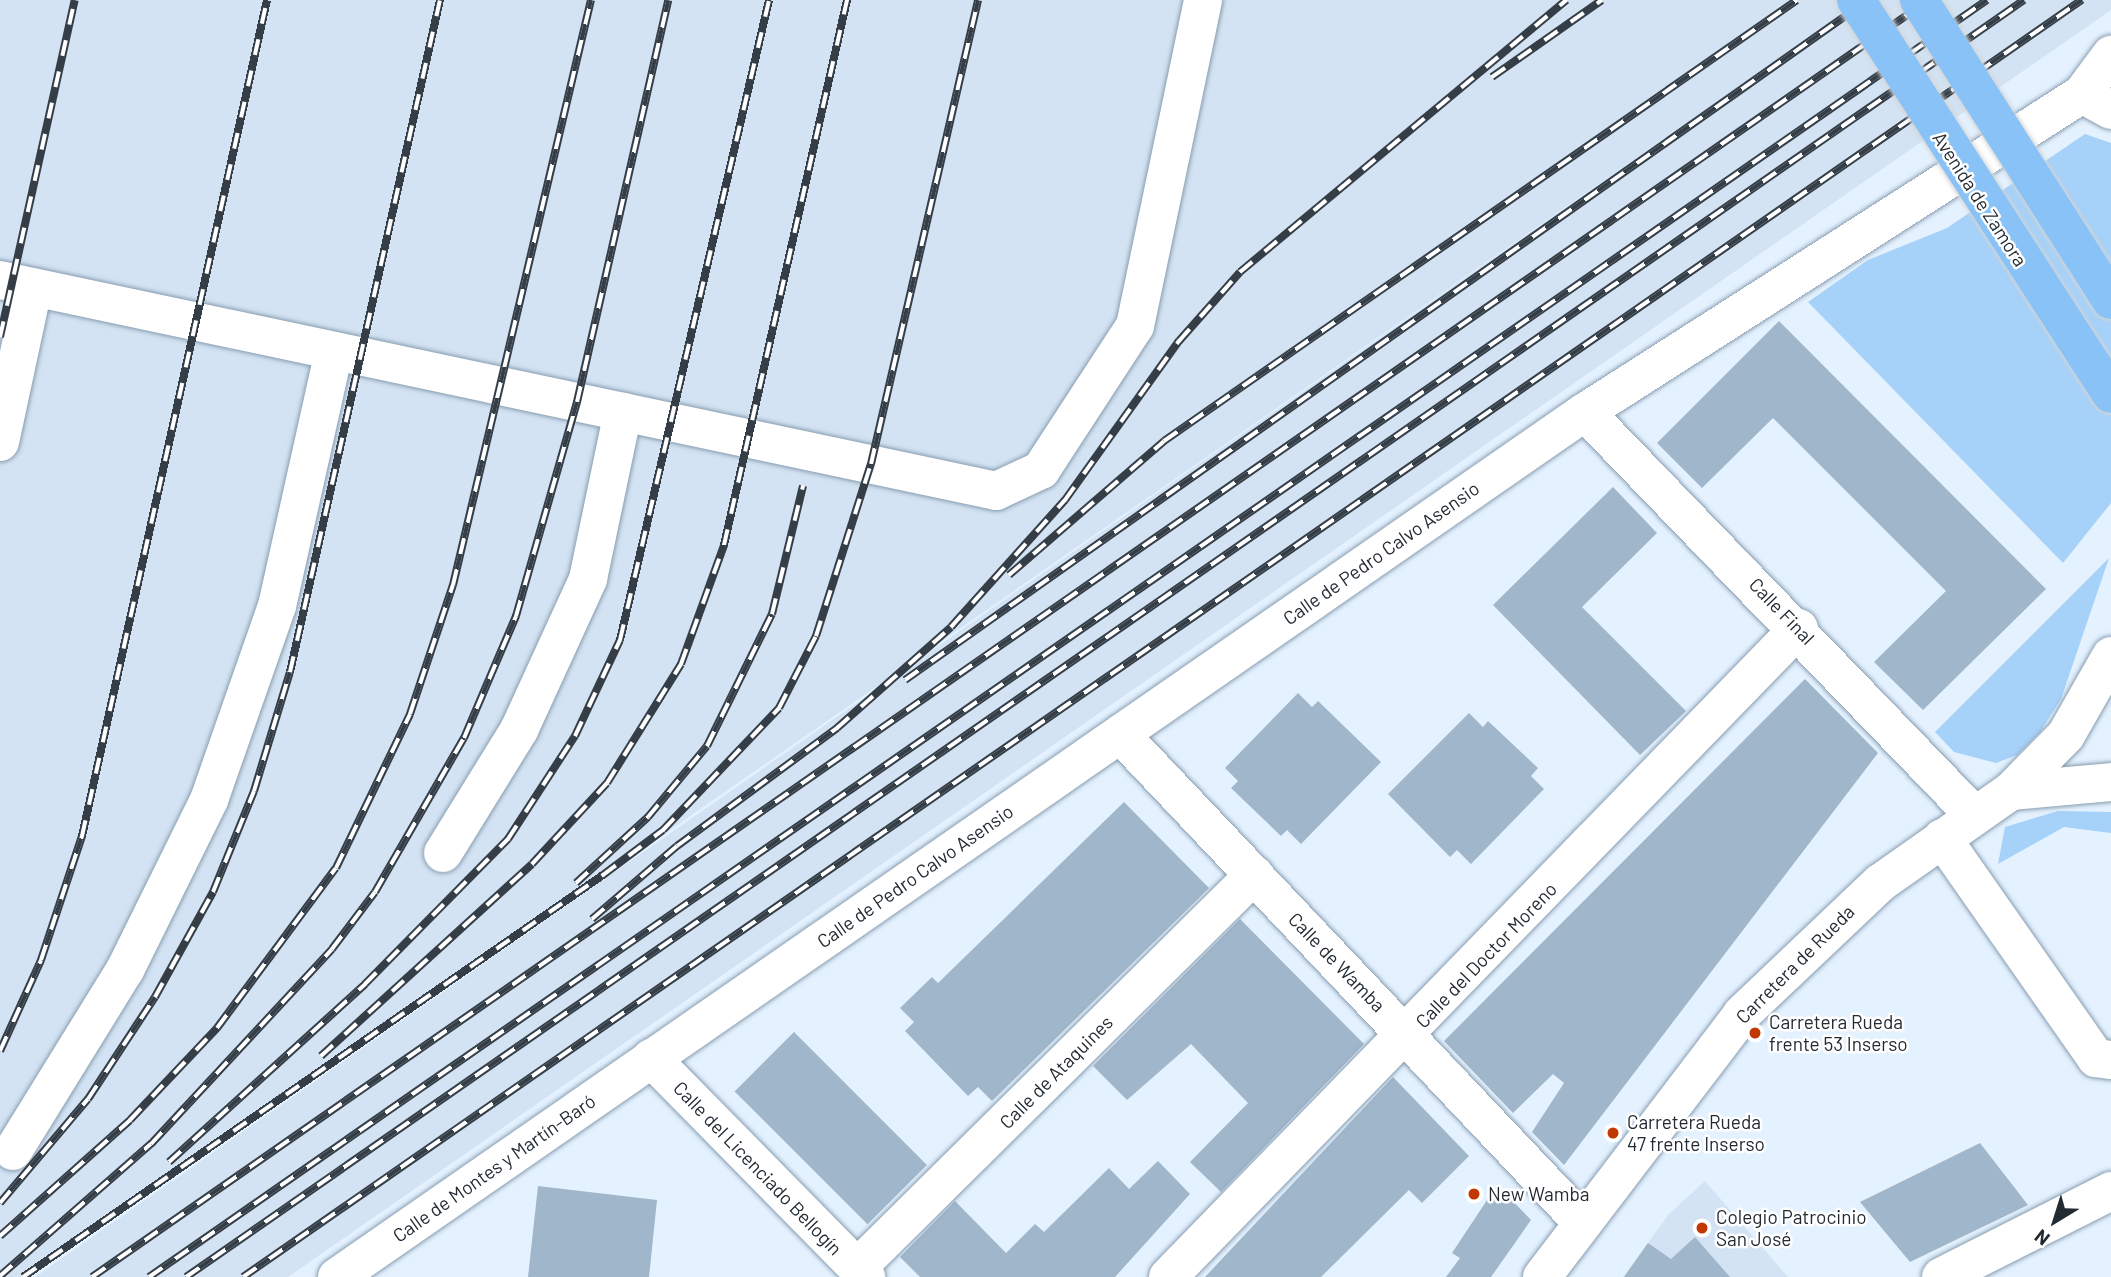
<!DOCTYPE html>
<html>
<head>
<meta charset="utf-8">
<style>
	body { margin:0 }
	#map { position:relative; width:2111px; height:1277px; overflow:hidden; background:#e4f2ff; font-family:Barlow,sans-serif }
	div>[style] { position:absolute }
	.built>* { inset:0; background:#d3e3f3 }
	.green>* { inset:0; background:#a6d1f8 }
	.building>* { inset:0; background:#a0b6ca; transform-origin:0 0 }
	.roads { filter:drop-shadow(0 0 2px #889db0) drop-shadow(0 0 2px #889db0) }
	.minor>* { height:38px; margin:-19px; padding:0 19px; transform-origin:19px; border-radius:19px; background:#fff }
	.rail>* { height:8px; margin-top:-4px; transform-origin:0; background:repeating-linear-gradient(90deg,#fff 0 16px,#353e47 0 32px); box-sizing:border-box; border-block:2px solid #353e47 }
	.bridges { filter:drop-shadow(0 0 2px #d3d4d6) drop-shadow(0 0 2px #d3d4d6) }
	.highway-bridge>* { height:38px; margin:-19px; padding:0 19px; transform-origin:19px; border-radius:19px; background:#88c2f6 }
	.dots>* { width:19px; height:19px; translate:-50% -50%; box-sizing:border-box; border:4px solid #fff; border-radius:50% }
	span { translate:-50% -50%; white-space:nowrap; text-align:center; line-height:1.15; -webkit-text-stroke:5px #fff; paint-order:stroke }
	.street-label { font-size:19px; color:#222a32 }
	.poi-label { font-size:19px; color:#222a32 }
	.left { translate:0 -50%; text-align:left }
	.north { position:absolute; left:2020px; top:1186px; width:70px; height:70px; -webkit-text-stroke:5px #fff; paint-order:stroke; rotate:218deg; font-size:19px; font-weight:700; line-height:28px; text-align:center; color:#222a32 }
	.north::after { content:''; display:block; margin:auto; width:24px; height:32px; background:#222a32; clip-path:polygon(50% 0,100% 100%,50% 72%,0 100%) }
</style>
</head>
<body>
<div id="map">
	<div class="built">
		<i style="clip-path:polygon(0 0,2111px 0,2111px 10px,288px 1277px,35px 1277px,1777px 60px,28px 1277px,0 1277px)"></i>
		<i style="clip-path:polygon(1705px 1181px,1788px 1277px,1623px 1277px,1669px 1214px)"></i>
	</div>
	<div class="green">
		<i style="clip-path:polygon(2085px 134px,2111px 143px,2111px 503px,2063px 563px,1808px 302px,1868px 260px,1947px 228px)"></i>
		<i style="clip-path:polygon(2109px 558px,2061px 699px,2040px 732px,2017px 755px,1996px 763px,1954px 752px,1935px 732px)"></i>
		<i style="clip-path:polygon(2058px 811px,2111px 812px,2111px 833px,2064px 827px,1998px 864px,2005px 827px)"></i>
	</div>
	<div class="building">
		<i style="clip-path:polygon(1779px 321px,2046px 589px,1923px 710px,1874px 662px,1946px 591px,1773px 418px,1702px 488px,1657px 443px)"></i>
		<i style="clip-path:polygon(1613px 487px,1657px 533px,1582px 607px,1686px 711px,1640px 755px,1493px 605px)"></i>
		<i style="clip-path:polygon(1805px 679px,1878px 753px,1564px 1165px,1532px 1132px,1564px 1083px,1553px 1074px,1513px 1113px,1444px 1041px)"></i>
		<i style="clip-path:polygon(1298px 693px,1312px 707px,1318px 701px,1381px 762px,1301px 844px,1287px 830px,1281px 836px,1231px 788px,1238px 781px,1225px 768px)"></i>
		<i style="clip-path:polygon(1469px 713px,1483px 727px,1488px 721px,1538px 768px,1531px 776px,1544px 789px,1471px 864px,1457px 850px,1450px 857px,1388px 794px)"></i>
		<i style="clip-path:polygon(1124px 802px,1209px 888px,992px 1101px,978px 1087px,968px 1096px,905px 1031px,914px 1022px,900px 1008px,932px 977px,938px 983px)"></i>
		<i style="clip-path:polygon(1240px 919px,1364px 1044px,1221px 1192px,1190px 1162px,1248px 1103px,1191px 1044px,1127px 1100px,1093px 1066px)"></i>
		<i style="left:794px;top:1032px;width:188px;height:84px;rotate:45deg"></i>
		<i style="clip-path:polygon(1393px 1077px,1469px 1156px,1422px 1203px,1409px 1190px,1321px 1277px,1205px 1277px)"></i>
		<i style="clip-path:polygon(1980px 1143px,2028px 1205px,1910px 1262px,1860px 1202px)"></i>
		<i style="clip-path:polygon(1158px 1161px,1190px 1194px,1115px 1277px,920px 1277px,900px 1257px,955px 1201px,1006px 1253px,1035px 1224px,1044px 1232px,1109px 1168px,1129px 1189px)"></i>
		<i style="clip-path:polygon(1497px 1185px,1531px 1220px,1491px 1277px,1446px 1277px,1460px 1258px,1452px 1253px)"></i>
		<i style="clip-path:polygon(538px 1186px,657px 1200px,649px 1277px,528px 1277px)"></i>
		<i style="clip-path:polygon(1695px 1237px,1730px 1277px,1624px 1277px,1648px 1243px,1671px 1259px)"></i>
	</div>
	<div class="roads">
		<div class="minor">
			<i style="left:2082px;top:94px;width:33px;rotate:29deg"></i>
			<i style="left:0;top:280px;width:1018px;rotate:11.96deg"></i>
			<i style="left:996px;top:491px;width:50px;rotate:-25deg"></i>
			<i style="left:1041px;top:470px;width:172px;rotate:-56.9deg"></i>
			<i style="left:1135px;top:326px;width:333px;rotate:-78.2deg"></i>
			<i style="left:1585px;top:412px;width:560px;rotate:46.01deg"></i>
			<i style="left:0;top:442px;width:157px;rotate:-77.9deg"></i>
			<i style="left:1120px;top:734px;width:671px;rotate:46.57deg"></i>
			<i style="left:2011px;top:791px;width:100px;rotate:-5.1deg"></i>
			<i style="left:1942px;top:838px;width:269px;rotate:55deg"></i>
			<i style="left:2096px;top:1058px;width:15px;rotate:8deg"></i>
			<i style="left:443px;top:853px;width:145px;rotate:-58.3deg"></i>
			<i style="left:519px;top:730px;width:166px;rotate:-65.4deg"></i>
			<i style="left:588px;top:579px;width:171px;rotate:-78.2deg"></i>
			<i style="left:651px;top:1058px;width:307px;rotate:45.5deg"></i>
			<i style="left:13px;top:1151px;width:213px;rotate:-58.3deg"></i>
			<i style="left:125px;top:970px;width:190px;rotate:-63.7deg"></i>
			<i style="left:209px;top:800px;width:206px;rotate:-70.7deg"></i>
			<i style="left:277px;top:606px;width:261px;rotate:-77.4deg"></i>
			<i style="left:857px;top:1268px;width:559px;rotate:-44.71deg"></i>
			<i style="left:337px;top:1277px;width:1518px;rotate:-34.73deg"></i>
			<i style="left:1585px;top:412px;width:590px;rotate:-32.61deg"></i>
			<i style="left:2082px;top:94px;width:49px;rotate:-53.4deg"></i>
			<i style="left:1168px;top:1277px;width:905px;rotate:-45.81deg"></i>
			<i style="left:1542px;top:1277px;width:330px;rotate:-52.7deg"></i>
			<i style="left:1742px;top:1014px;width:190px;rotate:-43.5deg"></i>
			<i style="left:1880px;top:883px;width:160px;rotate:-35.1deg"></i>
			<i style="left:2011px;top:791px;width:78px;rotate:-45.5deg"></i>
			<i style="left:2066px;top:735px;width:91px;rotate:-60.3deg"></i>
			<i style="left:1941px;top:1277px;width:191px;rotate:-26.8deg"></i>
		</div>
	</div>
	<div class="rail">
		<i style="left:1492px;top:77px;width:134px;rotate:-35deg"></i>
		<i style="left:0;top:337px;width:345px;rotate:-77.5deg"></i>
		<i style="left:1009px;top:575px;width:205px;rotate:-40.8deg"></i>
		<i style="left:1164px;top:441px;width:771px;rotate:-34.86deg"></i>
		<i style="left:905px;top:680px;width:1179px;rotate:-35.23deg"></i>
		<i style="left:576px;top:883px;width:98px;rotate:-42.5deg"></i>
		<i style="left:648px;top:817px;width:92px;rotate:-50.3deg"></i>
		<i style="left:707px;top:746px;width:147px;rotate:-63.8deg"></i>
		<i style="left:772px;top:614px;width:132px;rotate:-76.4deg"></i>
		<i style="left:592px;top:919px;width:112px;rotate:-40.7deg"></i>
		<i style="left:677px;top:846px;width:199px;rotate:-36.4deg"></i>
		<i style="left:837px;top:728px;width:152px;rotate:-41.5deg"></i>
		<i style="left:951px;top:627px;width:171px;rotate:-48.1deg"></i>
		<i style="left:1065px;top:500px;width:196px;rotate:-54.4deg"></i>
		<i style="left:1179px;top:341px;width:92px;rotate:-48.5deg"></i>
		<i style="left:1240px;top:272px;width:425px;rotate:-39.8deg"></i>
		<i style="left:0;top:1051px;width:100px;rotate:-65.7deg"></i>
		<i style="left:41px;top:960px;width:131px;rotate:-71.7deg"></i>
		<i style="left:82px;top:836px;width:856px;rotate:-77.52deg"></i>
		<i style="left:321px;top:1056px;width:285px;rotate:-42.3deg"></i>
		<i style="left:532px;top:864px;width:110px;rotate:-47.2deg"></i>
		<i style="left:607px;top:783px;width:140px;rotate:-58.1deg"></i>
		<i style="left:681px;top:664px;width:127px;rotate:-70.1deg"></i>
		<i style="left:724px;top:545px;width:559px;rotate:-77.28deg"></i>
		<i style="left:169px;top:1162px;width:265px;rotate:-42.2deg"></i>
		<i style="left:365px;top:984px;width:204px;rotate:-45.4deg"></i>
		<i style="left:508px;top:839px;width:123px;rotate:-57deg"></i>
		<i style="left:575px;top:736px;width:106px;rotate:-64.9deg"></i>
		<i style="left:620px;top:640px;width:657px;rotate:-76.89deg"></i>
		<i style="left:0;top:1203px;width:136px;rotate:-49.8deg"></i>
		<i style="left:88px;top:1099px;width:122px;rotate:-56.7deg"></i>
		<i style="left:155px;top:997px;width:120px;rotate:-61.1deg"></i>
		<i style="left:213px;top:892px;width:109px;rotate:-67.9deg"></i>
		<i style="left:254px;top:791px;width:124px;rotate:-73.2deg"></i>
		<i style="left:290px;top:672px;width:689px;rotate:-77.42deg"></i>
		<i style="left:0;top:1236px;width:174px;rotate:-41.7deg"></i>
		<i style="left:130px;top:1120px;width:127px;rotate:-46.6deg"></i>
		<i style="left:217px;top:1028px;width:199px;rotate:-53.4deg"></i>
		<i style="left:336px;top:868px;width:171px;rotate:-64.3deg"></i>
		<i style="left:410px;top:714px;width:136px;rotate:-71.6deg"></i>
		<i style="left:453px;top:585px;width:601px;rotate:-76.73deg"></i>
		<i style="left:0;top:1276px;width:201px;rotate:-41.2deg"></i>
		<i style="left:151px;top:1144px;width:266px;rotate:-47.1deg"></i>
		<i style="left:332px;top:949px;width:71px;rotate:-53deg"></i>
		<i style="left:375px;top:892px;width:178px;rotate:-60deg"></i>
		<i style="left:464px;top:738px;width:133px;rotate:-66.9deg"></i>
		<i style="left:516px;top:616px;width:223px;rotate:-74.1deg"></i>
		<i style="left:577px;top:402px;width:412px;rotate:-77.2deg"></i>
		<i style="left:23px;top:1277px;width:706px;rotate:-34.73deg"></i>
		<i style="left:603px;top:875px;width:75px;rotate:-36.9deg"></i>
		<i style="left:663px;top:830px;width:168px;rotate:-46.4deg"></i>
		<i style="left:779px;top:708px;width:81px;rotate:-62.8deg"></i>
		<i style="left:816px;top:636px;width:181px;rotate:-72.3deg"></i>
		<i style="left:871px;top:464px;width:476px;rotate:-77deg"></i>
		<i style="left:92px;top:1277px;width:2237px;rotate:-34.81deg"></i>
		<i style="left:149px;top:1277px;width:2238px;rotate:-34.79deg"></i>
		<i style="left:186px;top:1277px;width:2238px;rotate:-34.79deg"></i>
		<i style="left:243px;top:1277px;width:2239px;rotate:-34.78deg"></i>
	</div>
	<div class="bridges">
		<div class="highway-bridge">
			<i style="left:1856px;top:0;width:469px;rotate:57.1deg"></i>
			<i style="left:1919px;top:0;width:356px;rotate:57.4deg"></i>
		</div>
	</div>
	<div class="dots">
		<i style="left:1755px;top:1033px;background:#c03803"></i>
		<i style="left:1613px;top:1133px;background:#c03803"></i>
		<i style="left:1474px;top:1194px;background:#c03803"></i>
		<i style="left:1702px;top:1228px;background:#c03803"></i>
	</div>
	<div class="street-label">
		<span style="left:1980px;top:199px;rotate:57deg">Avenida de Zamora</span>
		<span style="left:1381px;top:553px;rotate:-35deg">Calle de Pedro Calvo Asensio</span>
		<span style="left:1782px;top:611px;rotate:46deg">Calle Final</span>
		<span style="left:915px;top:876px;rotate:-35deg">Calle de Pedro Calvo Asensio</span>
		<span style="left:1486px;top:955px;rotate:-46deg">Calle del Doctor Moreno</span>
		<span style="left:1337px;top:962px;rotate:46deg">Calle de Wamba</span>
		<span style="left:1795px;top:964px;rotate:-45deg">Carretera de Rueda</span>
		<span style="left:1056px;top:1072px;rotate:-45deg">Calle de Ataquines</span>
		<span style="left:494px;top:1168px;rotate:-35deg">Calle de Montes y Martín-Baró</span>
		<span style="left:758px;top:1168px;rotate:46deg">Calle del Licenciado Bellogín</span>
	</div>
	<div class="poi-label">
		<span class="left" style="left:1769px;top:1033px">Carretera Rueda<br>frente 53 Inserso</span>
		<span class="left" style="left:1627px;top:1133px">Carretera Rueda<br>47 frente Inserso</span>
		<span class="left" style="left:1488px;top:1194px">New Wamba</span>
		<span class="left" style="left:1716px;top:1228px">Colegio Patrocinio<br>San José</span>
	</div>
	<div class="north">N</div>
</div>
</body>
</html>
